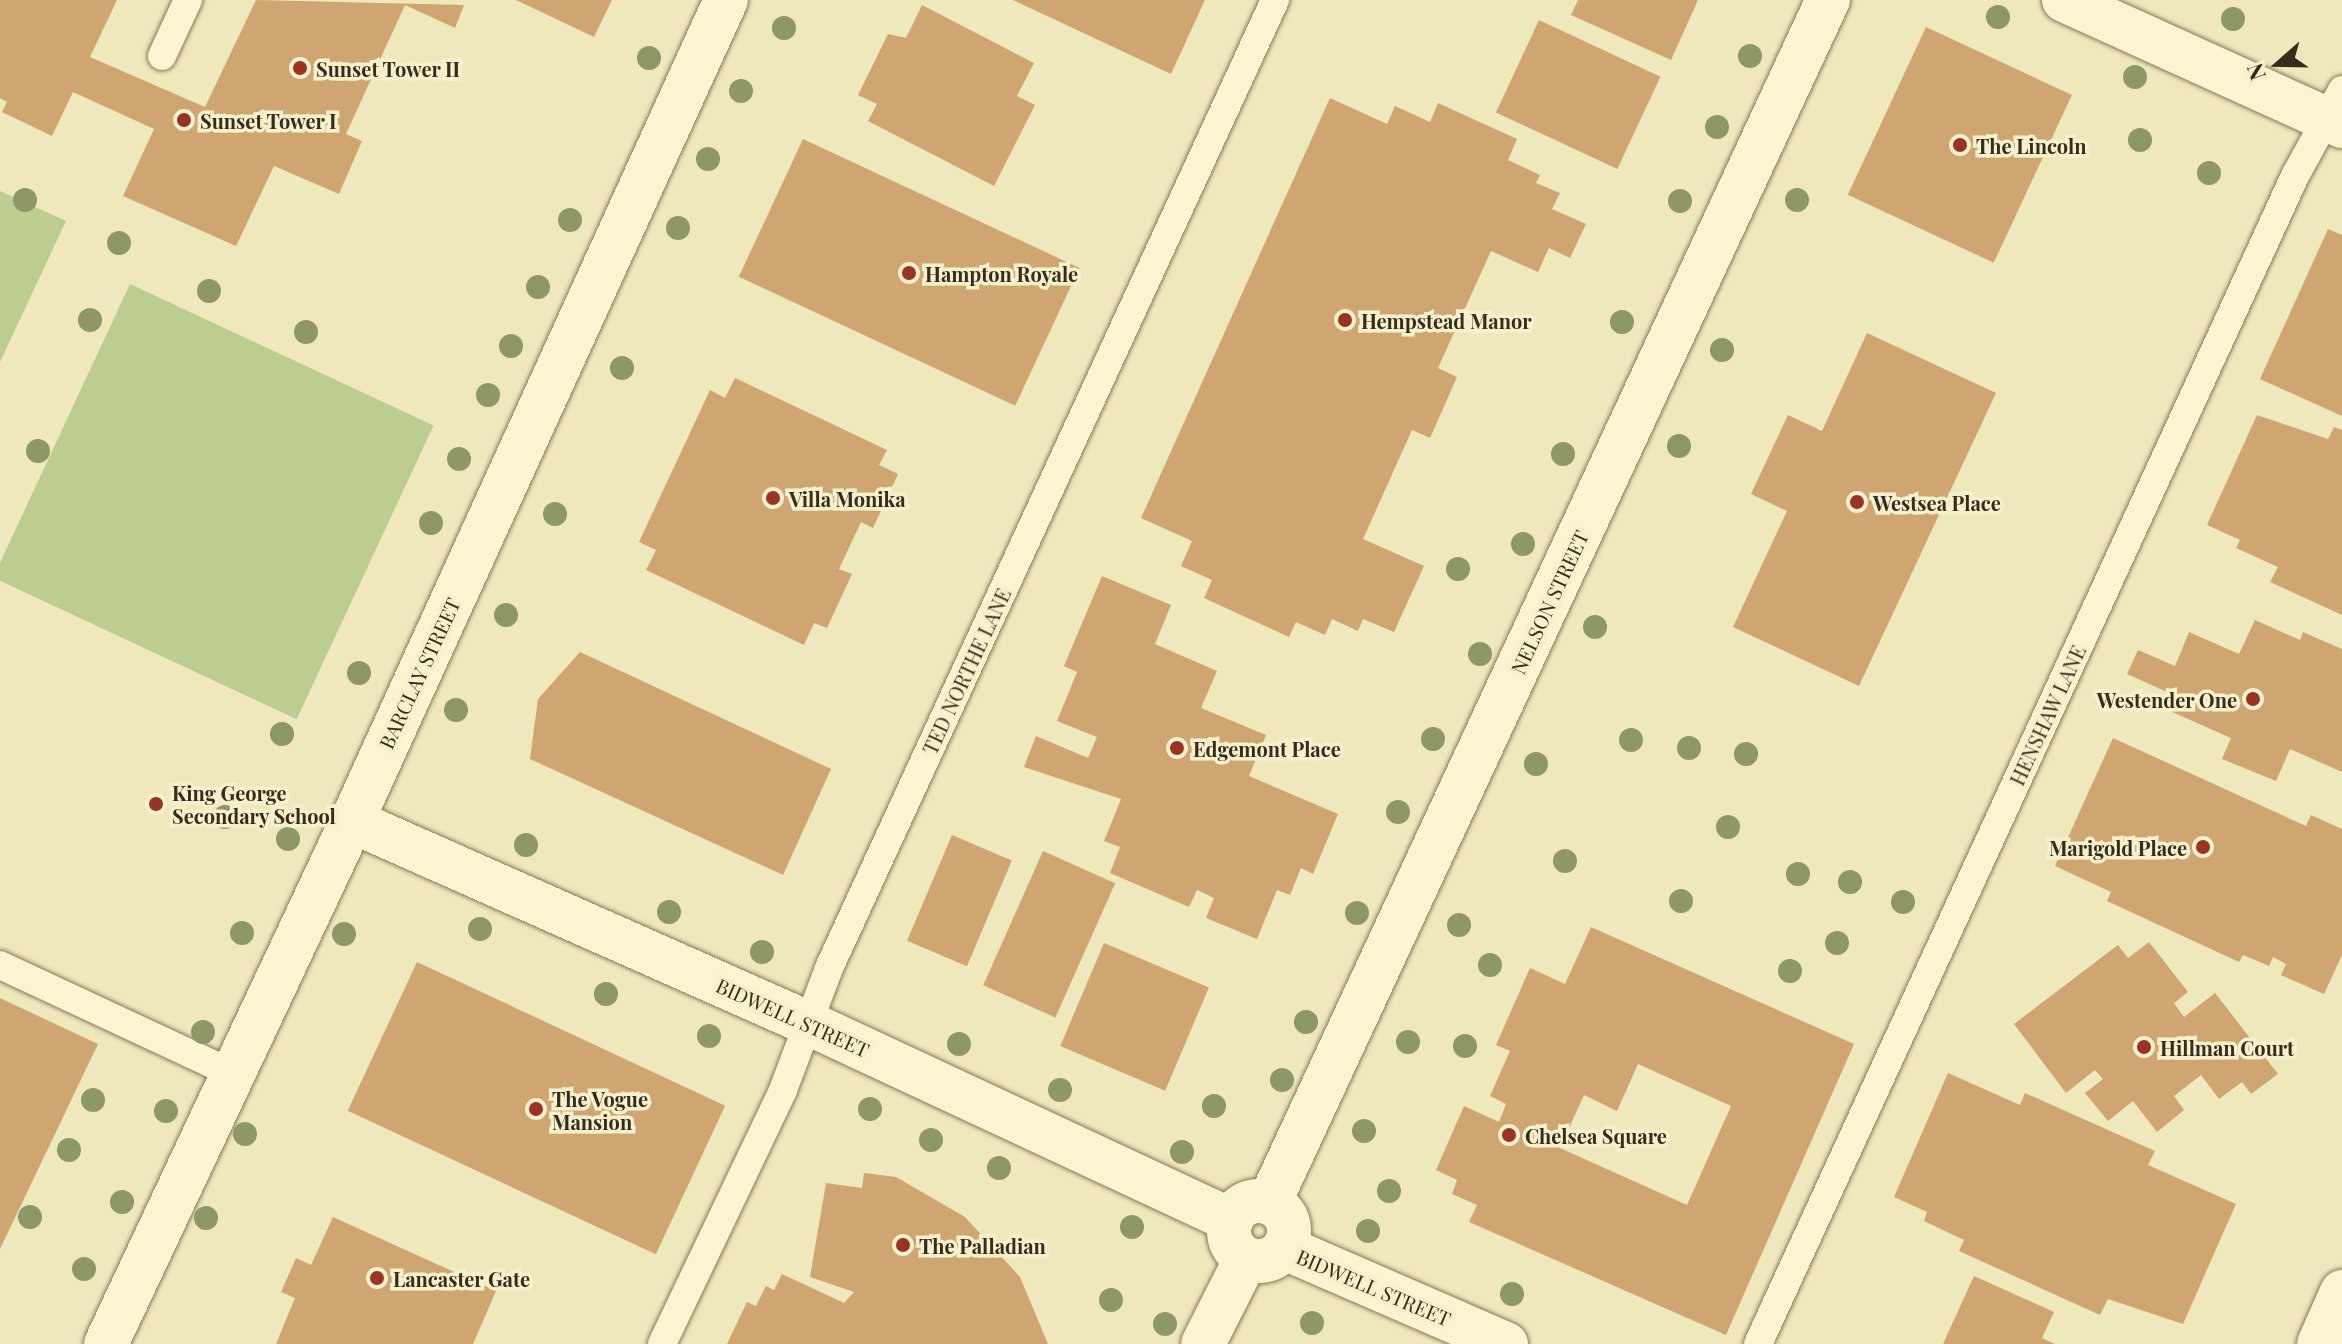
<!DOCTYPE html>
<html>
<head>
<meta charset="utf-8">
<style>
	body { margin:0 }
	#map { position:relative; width:2342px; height:1344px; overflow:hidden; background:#efe8bd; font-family:"Playfair Display",serif }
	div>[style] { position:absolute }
	.green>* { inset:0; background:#bdcd91; transform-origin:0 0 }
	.building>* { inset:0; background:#cfa671; transform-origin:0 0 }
	.roads { filter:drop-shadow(0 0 2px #887856) drop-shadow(0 0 2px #887856) }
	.lane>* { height:28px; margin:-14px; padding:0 14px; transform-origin:14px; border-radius:14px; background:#faf4d1 }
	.street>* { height:44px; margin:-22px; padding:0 22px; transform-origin:22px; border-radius:22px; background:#faf4d1 }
	.secondary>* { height:44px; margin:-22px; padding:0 22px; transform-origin:22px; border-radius:22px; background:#faf4d1 }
	.secondary>.ring { margin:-22px; padding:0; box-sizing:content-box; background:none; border:44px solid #faf4d1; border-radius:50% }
	.trees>* { width:24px; height:24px; margin:-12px; border-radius:50%; background:#8e9767 }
	.dots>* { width:22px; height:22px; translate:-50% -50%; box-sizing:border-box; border:4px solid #f6f0cd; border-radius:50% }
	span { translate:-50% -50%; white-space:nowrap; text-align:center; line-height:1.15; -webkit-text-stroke:7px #f6f0cd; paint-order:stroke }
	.poi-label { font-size:20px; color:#362c1b; font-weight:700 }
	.left { translate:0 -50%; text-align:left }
	.right { translate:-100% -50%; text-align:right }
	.street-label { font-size:20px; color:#362c1b }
	.north { position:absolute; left:2238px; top:24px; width:80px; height:80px; -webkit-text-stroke:6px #f6f0cd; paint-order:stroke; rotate:250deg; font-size:22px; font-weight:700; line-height:32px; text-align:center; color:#362c1b }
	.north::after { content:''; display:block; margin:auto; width:28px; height:36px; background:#362c1b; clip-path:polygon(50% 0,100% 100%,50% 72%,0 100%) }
</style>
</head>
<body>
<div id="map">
	<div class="green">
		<i style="clip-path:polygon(0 191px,66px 221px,0 362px)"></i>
		<i style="left:130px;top:284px;width:335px;height:324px;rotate:25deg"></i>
	</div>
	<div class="building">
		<i style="clip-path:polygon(0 0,117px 0,90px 57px,205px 107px,256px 0,464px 5px,455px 28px,405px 5px,346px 134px,362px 141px,339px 194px,274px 166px,236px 246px,123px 196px,154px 129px,73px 92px,52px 136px,2px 112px,7px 102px,0 98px)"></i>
		<i style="clip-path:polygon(516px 0,612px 0,594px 37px)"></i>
		<i style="clip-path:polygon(1013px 0,1205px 0,1171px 74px)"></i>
		<i style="clip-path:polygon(1578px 0,1698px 0,1671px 60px,1571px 15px)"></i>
		<i style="clip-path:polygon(922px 5px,1034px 63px,1017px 96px,1035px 105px,994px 186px,868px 121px,877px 104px,858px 95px,888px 34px,906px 38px)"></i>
		<i style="left:1539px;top:20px;width:134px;height:102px;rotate:25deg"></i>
		<i style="left:1926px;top:27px;width:161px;height:185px;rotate:25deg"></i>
		<i style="clip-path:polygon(1330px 98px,1387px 124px,1395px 106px,1430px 122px,1438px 103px,1517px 139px,1508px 160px,1540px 175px,1536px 183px,1560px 193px,1552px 209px,1586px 224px,1570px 258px,1549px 248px,1538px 272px,1491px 251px,1438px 368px,1457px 377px,1430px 438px,1412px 430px,1363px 539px,1424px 566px,1394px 632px,1363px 619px,1358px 631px,1332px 619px,1325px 635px,1296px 622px,1289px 637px,1204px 598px,1212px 580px,1181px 566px,1192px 541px,1141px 518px)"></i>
		<i style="left:803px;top:139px;width:305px;height:152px;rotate:25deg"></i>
		<i style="clip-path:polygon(2328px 229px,2342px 235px,2342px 416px,2260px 379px)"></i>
		<i style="clip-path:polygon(1867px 333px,1996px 393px,1859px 686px,1733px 627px,1787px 511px,1751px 494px,1788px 415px,1822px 431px)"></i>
		<i style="clip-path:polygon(735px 378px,887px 450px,879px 465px,898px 474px,873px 528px,861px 522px,839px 569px,852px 574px,827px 628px,814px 623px,804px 645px,646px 570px,656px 550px,639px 542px,710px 390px,725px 398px)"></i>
		<i style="clip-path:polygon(2257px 415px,2328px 439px,2334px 427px,2342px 430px,2342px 615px,2270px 582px,2278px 567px,2236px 548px,2240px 540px,2207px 525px)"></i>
		<i style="clip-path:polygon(1102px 576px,1171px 605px,1155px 644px,1217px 671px,1201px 708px,1266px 735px,1249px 776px,1338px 814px,1313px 874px,1301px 868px,1290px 895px,1277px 890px,1257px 939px,1206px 918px,1214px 898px,1197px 890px,1189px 907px,1110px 873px,1120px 847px,1104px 841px,1121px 799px,1024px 767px,1036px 736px,1088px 758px,1097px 737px,1057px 721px,1077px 672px,1064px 666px)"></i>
		<i style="clip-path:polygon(2255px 620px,2300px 640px,2303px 632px,2342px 649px,2342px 772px,2290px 749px,2276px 781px,2222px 759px,2231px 738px,2161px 707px,2167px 692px,2127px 674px,2138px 650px,2175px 666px,2189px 632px,2239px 654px)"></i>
		<i style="clip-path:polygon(580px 652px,831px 769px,783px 875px,530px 759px,538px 699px)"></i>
		<i style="clip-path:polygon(2113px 738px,2306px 826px,2311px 815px,2342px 829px,2342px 955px,2324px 994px,2281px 975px,2286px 964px,2273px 957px,2269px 966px,2243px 955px,2239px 962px,2107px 901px,2111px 892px,2055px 866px)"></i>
		<i style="left:952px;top:835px;width:65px;height:115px;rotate:23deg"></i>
		<i style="left:1043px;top:851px;width:79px;height:147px;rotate:24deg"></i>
		<i style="clip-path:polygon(evenodd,1591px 927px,1854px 1044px,1726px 1335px,1469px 1222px,1477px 1205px,1452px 1194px,1457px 1180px,1436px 1170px,1464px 1106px,1499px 1122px,1506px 1104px,1490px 1096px,1510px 1051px,1496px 1045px,1530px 968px,1565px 984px,1591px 927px,1638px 1064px,1731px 1106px,1687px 1205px,1560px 1148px,1584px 1095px,1617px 1111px,1638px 1064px)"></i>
		<i style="clip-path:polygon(2149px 942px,2188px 992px,2174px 1003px,2184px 1017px,2215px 993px,2278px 1074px,2251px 1094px,2242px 1082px,2219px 1099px,2201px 1075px,2174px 1096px,2184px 1110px,2157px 1132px,2133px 1101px,2108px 1121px,2085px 1093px,2103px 1079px,2095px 1070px,2066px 1093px,2014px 1024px,2118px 945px,2128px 958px)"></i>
		<i style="left:1104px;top:943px;width:114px;height:112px;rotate:23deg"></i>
		<i style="left:417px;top:962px;width:340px;height:164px;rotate:25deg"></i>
		<i style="clip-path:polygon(0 998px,98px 1044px,0 1249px)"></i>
		<i style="clip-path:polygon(1948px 1073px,2020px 1105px,2025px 1093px,2155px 1151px,2148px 1165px,2236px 1204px,2183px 1324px,2108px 1299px,2100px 1315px,1959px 1251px,1964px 1240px,1924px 1221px,1927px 1212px,1894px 1197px)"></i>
		<i style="clip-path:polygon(864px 1173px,896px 1177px,965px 1217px,1020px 1277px,1048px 1344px,727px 1344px,747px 1302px,756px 1306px,766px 1286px,774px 1290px,782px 1274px,844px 1303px,854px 1292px,810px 1277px,826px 1183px,862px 1188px)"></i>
		<i style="clip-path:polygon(333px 1217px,496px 1291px,473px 1344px,276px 1344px,295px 1298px,281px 1292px,296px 1258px,311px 1265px)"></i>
		<i style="clip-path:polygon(1974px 1276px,2054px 1312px,2042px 1338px,2055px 1344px,1943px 1344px)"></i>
	</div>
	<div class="roads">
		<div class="lane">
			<i style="left:162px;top:56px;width:62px;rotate:-65.1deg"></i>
			<i style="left:0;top:965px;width:256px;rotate:25deg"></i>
			<i style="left:662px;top:1344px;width:281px;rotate:-64.5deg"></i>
			<i style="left:783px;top:1090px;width:130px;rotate:-69.3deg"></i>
			<i style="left:829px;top:968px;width:1066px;rotate:-65.26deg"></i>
			<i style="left:1758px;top:1344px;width:1286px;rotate:-65.31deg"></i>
			<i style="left:2295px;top:176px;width:98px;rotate:-61.3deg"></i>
		</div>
		<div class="street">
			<i style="left:2064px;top:0;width:305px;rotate:24.4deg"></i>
			<i style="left:352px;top:821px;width:499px;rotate:23.9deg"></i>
			<i style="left:808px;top:1023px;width:467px;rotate:25deg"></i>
			<i style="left:1285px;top:1248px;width:241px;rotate:23.5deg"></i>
			<i style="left:106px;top:1344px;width:578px;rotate:-64.81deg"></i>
			<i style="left:352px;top:821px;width:902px;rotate:-65.51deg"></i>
			<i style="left:2319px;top:1344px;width:57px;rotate:-66.1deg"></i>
		</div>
		<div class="secondary">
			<i class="ring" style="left:1229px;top:1201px;width:16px;height:16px"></i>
			<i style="left:1269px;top:1203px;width:1327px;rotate:-65.08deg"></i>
			<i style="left:1203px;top:1344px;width:95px;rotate:-63.2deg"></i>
		</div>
	</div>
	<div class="trees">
		<i style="left:1998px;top:17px"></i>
		<i style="left:2233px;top:19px"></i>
		<i style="left:784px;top:28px"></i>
		<i style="left:1750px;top:56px"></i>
		<i style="left:649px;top:58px"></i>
		<i style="left:2135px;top:77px"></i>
		<i style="left:741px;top:91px"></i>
		<i style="left:1717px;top:127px"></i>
		<i style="left:2140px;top:140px"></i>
		<i style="left:708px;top:159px"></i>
		<i style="left:2209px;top:173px"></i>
		<i style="left:25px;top:200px"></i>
		<i style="left:1797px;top:200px"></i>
		<i style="left:1680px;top:201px"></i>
		<i style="left:570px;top:220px"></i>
		<i style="left:678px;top:228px"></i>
		<i style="left:119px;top:243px"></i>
		<i style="left:538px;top:287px"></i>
		<i style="left:209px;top:291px"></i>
		<i style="left:90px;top:320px"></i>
		<i style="left:1622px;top:322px"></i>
		<i style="left:306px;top:332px"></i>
		<i style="left:511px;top:346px"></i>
		<i style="left:1722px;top:350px"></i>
		<i style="left:622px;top:368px"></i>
		<i style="left:488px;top:395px"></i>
		<i style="left:1679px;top:446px"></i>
		<i style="left:38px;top:451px"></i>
		<i style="left:1563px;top:454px"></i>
		<i style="left:459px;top:459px"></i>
		<i style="left:555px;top:514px"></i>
		<i style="left:431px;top:523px"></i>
		<i style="left:1523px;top:544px"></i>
		<i style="left:1458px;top:569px"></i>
		<i style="left:506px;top:615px"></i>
		<i style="left:1595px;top:627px"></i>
		<i style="left:1480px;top:654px"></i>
		<i style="left:359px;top:673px"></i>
		<i style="left:456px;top:710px"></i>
		<i style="left:282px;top:734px"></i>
		<i style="left:1433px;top:739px"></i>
		<i style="left:1631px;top:740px"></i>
		<i style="left:1689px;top:748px"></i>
		<i style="left:1746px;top:754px"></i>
		<i style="left:1536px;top:764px"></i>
		<i style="left:1398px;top:812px"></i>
		<i style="left:225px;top:817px"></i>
		<i style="left:1728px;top:827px"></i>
		<i style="left:288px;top:839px"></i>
		<i style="left:526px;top:845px"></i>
		<i style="left:1565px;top:861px"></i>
		<i style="left:1798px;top:874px"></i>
		<i style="left:1850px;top:882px"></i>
		<i style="left:1681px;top:901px"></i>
		<i style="left:1903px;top:902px"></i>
		<i style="left:669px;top:912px"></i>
		<i style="left:1357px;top:913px"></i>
		<i style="left:1459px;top:925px"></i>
		<i style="left:480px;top:929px"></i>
		<i style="left:242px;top:933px"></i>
		<i style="left:344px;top:934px"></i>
		<i style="left:1837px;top:943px"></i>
		<i style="left:762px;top:952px"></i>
		<i style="left:1490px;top:965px"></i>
		<i style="left:1790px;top:971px"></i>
		<i style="left:606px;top:994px"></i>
		<i style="left:1306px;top:1022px"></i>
		<i style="left:203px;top:1032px"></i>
		<i style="left:709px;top:1036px"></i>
		<i style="left:1408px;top:1042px"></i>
		<i style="left:959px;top:1044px"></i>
		<i style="left:1465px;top:1046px"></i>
		<i style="left:1282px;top:1080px"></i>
		<i style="left:1060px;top:1090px"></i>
		<i style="left:93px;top:1100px"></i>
		<i style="left:1214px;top:1106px"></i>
		<i style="left:870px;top:1109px"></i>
		<i style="left:166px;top:1111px"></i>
		<i style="left:1364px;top:1131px"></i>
		<i style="left:245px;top:1134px"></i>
		<i style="left:931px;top:1140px"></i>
		<i style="left:69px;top:1150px"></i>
		<i style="left:1182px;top:1152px"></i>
		<i style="left:999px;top:1168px"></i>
		<i style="left:1389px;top:1191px"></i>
		<i style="left:122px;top:1202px"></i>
		<i style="left:30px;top:1217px"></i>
		<i style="left:206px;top:1218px"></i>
		<i style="left:1132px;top:1227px"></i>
		<i style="left:1368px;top:1231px"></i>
		<i style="left:84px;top:1269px"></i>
		<i style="left:1512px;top:1294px"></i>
		<i style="left:1111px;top:1300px"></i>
		<i style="left:1312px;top:1323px"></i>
		<i style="left:1165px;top:1324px"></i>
	</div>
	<div class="dots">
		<i style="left:300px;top:68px;background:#993424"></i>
		<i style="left:184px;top:120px;background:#993424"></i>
		<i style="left:1960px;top:145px;background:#993424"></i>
		<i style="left:909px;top:273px;background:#993424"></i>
		<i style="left:1345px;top:320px;background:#993424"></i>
		<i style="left:773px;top:498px;background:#993424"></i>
		<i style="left:1857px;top:502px;background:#993424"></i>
		<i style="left:2253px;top:699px;background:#993424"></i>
		<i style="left:1177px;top:748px;background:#993424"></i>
		<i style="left:156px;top:804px;background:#993424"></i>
		<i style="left:2203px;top:847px;background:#993424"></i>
		<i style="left:2144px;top:1047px;background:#993424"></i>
		<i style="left:536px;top:1109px;background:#993424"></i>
		<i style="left:1509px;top:1135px;background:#993424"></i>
		<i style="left:903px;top:1245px;background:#993424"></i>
		<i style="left:377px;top:1278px;background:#993424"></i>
	</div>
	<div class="poi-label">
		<span class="left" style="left:316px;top:68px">Sunset Tower II</span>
		<span class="left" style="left:200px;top:120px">Sunset Tower I</span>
		<span class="left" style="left:1976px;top:145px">The Lincoln</span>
		<span class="left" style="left:925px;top:273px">Hampton Royale</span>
		<span class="left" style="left:1361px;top:320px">Hempstead Manor</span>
		<span class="left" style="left:789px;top:498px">Villa Monika</span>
		<span class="left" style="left:1873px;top:502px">Westsea Place</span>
		<span class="right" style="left:2237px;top:699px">Westender One</span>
		<span class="left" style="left:1193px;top:748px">Edgemont Place</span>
		<span class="left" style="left:172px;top:804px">King George<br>Secondary School</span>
		<span class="right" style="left:2187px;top:847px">Marigold Place</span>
		<span class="left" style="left:2160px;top:1047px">Hillman Court</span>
		<span class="left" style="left:552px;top:1110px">The Vogue<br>Mansion</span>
		<span class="left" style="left:1525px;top:1135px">Chelsea Square</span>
		<span class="left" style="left:919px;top:1245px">The Palladian</span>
		<span class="left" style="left:393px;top:1278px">Lancaster Gate</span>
	</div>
	<div class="street-label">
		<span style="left:1549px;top:602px;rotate:-65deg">NELSON STREET</span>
		<span style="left:966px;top:671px;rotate:-65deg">TED NORTHE LANE</span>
		<span style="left:419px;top:673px;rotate:-65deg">BARCLAY STREET</span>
		<span style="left:2047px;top:715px;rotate:-65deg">HENSHAW LANE</span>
		<span style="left:793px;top:1017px;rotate:24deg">BIDWELL STREET</span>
		<span style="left:1374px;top:1287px;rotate:23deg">BIDWELL STREET</span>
	</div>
	<div class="north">N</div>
</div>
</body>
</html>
